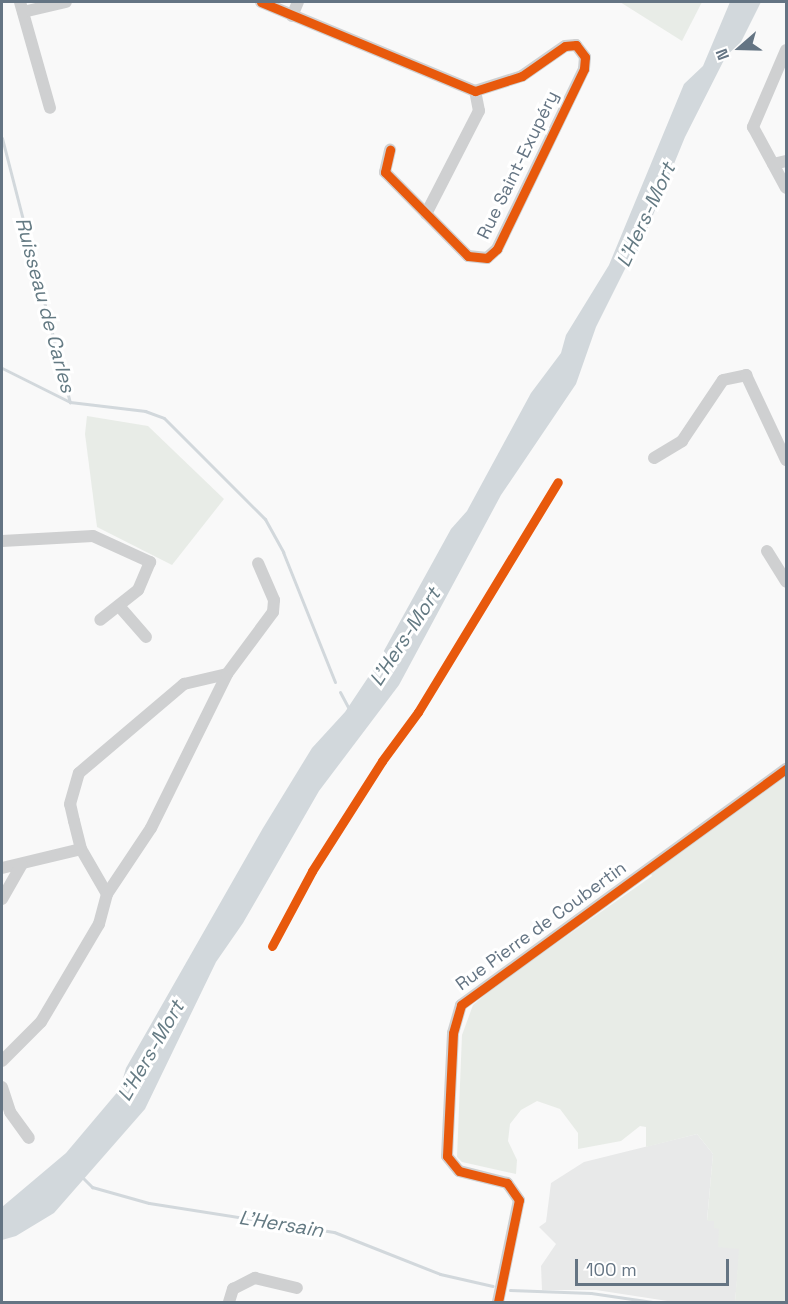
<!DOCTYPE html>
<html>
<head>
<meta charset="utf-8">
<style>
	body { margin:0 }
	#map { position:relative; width:788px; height:1304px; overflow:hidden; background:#f9f9f9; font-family:"Space Grotesk",sans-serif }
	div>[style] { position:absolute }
	.built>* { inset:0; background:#e8e9e9 }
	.green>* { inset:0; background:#e8ece7 }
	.water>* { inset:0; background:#d2d8dc }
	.stream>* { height:3px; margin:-1.5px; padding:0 1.5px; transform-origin:1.5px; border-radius:1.5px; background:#d2d8dc }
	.minor>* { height:12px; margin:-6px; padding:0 6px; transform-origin:6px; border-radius:6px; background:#cfd0d1 }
	.cycleway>* { height:9px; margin:-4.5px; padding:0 4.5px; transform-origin:4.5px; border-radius:4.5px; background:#e8590c }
	span { translate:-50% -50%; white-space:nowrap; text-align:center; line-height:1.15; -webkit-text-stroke:6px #fff; paint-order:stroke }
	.street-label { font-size:18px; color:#647483 }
	.water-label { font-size:20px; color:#647a83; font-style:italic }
	.frame { position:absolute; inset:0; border:3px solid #647483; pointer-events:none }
	.north { position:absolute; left:710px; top:18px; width:60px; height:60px; -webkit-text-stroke:4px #fff; paint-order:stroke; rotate:250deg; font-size:16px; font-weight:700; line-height:24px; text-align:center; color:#647483 }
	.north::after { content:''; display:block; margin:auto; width:21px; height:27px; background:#647483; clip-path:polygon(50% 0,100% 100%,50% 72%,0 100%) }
	.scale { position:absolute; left:575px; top:1259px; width:154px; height:27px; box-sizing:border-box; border:3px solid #647483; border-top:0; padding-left:8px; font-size:18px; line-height:21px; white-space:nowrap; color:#647483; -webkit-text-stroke:4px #fff; paint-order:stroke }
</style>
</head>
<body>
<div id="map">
	<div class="built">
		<i style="clip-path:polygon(697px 1134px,713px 1154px,707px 1220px,714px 1221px,740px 1248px,735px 1302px,674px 1302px,596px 1290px,542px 1290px,541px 1266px,556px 1244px,539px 1227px,546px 1222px,551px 1183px,584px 1162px)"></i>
	</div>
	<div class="green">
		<i style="clip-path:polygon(620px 2px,702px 2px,682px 41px)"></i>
		<i style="clip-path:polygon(87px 416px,148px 426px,224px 499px,172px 565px,97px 527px,85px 434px)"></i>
		<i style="clip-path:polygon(786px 769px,786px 1302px,735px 1302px,739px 1249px,718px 1247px,719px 1229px,714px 1228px,714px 1221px,707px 1221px,713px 1154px,697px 1134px,646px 1147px,646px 1127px,640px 1126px,621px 1141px,578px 1149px,578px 1133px,560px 1109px,537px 1101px,521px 1110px,510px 1124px,508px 1141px,517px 1160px,516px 1174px,462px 1162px,457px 1157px,462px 1035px,473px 1005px,494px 987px,652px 876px,648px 868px)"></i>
	</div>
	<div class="water">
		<i style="clip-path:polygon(730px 2px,761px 2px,741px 42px,726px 56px,685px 137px,635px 259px,627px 265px,596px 327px,576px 384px,501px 495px,399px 685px,319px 791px,243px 923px,216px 962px,145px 1109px,54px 1213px,16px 1236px,2px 1240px,2px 1207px,66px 1153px,120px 1089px,126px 1068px,263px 828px,312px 748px,345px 712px,375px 667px,451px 529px,467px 511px,531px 393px,561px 353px,566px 335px,609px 265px,684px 84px,703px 66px)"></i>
	</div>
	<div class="stream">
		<i style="left:2px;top:138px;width:273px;rotate:75.6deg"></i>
		<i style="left:2px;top:368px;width:76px;rotate:26.6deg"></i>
		<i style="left:70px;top:402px;width:76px;rotate:6.8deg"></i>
		<i style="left:145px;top:411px;width:20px;rotate:20deg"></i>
		<i style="left:164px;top:418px;width:143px;rotate:45deg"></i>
		<i style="left:265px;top:519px;width:38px;rotate:61deg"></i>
		<i style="left:283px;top:552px;width:140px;rotate:68.2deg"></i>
		<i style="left:340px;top:692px;width:19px;rotate:62deg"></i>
		<i style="left:81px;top:1176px;width:16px;rotate:45deg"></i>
		<i style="left:92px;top:1187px;width:59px;rotate:15.7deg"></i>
		<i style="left:149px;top:1203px;width:187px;rotate:8.9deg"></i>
		<i style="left:334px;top:1232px;width:114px;rotate:21.6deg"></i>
		<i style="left:440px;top:1274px;width:54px;rotate:12.8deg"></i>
		<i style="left:510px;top:1290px;width:81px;rotate:2.1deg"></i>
		<i style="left:591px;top:1293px;width:62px;rotate:8.4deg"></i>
	</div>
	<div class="minor">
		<i style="left:20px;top:2px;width:110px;rotate:74.2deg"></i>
		<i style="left:261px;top:2px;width:232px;rotate:22.6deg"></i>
		<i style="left:475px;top:91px;width:49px;rotate:-17.7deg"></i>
		<i style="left:522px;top:76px;width:52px;rotate:-34.9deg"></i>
		<i style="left:565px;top:46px;width:11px;rotate:-5deg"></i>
		<i style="left:576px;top:45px;width:15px;rotate:53deg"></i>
		<i style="left:585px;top:57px;width:12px;rotate:95deg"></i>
		<i style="left:584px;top:69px;width:200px;rotate:115.8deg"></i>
		<i style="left:497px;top:249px;width:13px;rotate:138deg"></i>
		<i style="left:487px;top:258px;width:19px;rotate:-174deg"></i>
		<i style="left:468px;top:256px;width:118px;rotate:-134.7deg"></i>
		<i style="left:385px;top:172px;width:23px;rotate:-77deg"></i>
		<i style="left:23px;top:12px;width:44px;rotate:-13.1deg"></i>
		<i style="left:292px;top:16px;width:15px;rotate:-67deg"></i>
		<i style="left:786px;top:50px;width:84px;rotate:113.2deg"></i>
		<i style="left:753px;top:127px;width:69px;rotate:61.6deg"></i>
		<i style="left:773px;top:164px;width:13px;rotate:-13deg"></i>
		<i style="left:426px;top:214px;width:116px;rotate:-62.8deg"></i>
		<i style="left:479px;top:111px;width:20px;rotate:-101deg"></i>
		<i style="left:654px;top:458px;width:33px;rotate:-31deg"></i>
		<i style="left:682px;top:441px;width:73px;rotate:-56.1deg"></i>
		<i style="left:723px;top:380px;width:24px;rotate:-12deg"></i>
		<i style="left:746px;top:375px;width:94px;rotate:64.8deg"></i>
		<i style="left:2px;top:541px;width:91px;rotate:-3.1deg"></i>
		<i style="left:93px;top:536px;width:63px;rotate:24.5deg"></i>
		<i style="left:150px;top:562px;width:30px;rotate:113deg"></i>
		<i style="left:138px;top:590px;width:48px;rotate:141.7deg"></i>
		<i style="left:767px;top:551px;width:36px;rotate:58deg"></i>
		<i style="left:119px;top:606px;width:41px;rotate:48.9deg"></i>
		<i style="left:2px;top:868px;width:81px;rotate:-13.5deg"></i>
		<i style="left:107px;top:894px;width:52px;rotate:-120deg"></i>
		<i style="left:81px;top:849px;width:29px;rotate:-104deg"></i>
		<i style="left:74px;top:821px;width:17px;rotate:-103deg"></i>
		<i style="left:70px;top:804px;width:32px;rotate:-74deg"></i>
		<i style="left:79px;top:773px;width:138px;rotate:-40.3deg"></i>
		<i style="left:184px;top:684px;width:44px;rotate:-13.1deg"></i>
		<i style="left:2px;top:899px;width:40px;rotate:-60.3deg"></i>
		<i style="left:2px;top:1061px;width:55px;rotate:-45deg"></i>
		<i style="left:41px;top:1022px;width:114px;rotate:-59.4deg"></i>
		<i style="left:99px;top:924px;width:31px;rotate:-75deg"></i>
		<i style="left:107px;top:894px;width:79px;rotate:-56.3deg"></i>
		<i style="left:151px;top:828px;width:172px;rotate:-63.7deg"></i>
		<i style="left:227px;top:674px;width:77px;rotate:-53.4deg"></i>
		<i style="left:273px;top:612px;width:12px;rotate:-85deg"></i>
		<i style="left:274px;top:600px;width:40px;rotate:-113.4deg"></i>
		<i style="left:2px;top:1087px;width:26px;rotate:72deg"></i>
		<i style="left:10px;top:1112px;width:32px;rotate:54deg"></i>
		<i style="left:229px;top:1302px;width:14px;rotate:-73deg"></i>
		<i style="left:233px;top:1289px;width:25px;rotate:-27deg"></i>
		<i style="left:255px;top:1278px;width:43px;rotate:13.4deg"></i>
		<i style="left:498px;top:1302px;width:104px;rotate:-78.4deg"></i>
		<i style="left:519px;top:1200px;width:21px;rotate:-125deg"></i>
		<i style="left:507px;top:1183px;width:49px;rotate:-166deg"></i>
		<i style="left:459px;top:1171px;width:19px;rotate:-129deg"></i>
		<i style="left:447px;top:1156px;width:123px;rotate:-87.2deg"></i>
		<i style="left:453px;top:1033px;width:29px;rotate:-74deg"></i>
		<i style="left:461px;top:1005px;width:402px;rotate:-36deg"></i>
	</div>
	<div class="cycleway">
		<i style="left:261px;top:2px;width:232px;rotate:22.6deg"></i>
		<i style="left:475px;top:91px;width:49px;rotate:-17.7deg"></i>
		<i style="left:522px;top:76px;width:52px;rotate:-34.9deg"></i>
		<i style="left:565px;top:46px;width:11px;rotate:-5deg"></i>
		<i style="left:576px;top:45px;width:15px;rotate:53deg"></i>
		<i style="left:585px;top:57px;width:12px;rotate:95deg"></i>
		<i style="left:584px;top:69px;width:200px;rotate:115.8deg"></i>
		<i style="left:497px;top:249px;width:13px;rotate:138deg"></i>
		<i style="left:487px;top:258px;width:19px;rotate:-174deg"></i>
		<i style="left:468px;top:256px;width:118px;rotate:-134.7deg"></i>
		<i style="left:385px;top:172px;width:23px;rotate:-77deg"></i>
		<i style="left:272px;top:946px;width:85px;rotate:-61.9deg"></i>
		<i style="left:312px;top:871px;width:130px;rotate:-57.5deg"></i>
		<i style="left:382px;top:761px;width:61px;rotate:-53.7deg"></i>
		<i style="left:418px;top:712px;width:269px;rotate:-58.7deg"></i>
		<i style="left:498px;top:1302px;width:104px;rotate:-78.4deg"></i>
		<i style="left:519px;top:1200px;width:21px;rotate:-125deg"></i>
		<i style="left:507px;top:1183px;width:49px;rotate:-166deg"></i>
		<i style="left:459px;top:1171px;width:19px;rotate:-129deg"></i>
		<i style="left:447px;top:1156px;width:123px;rotate:-87.2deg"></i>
		<i style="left:453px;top:1033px;width:29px;rotate:-74deg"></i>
		<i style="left:461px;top:1005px;width:402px;rotate:-36deg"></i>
	</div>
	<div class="street-label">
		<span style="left:518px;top:165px;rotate:-64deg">Rue Saint-Exupéry</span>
		<span style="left:541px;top:926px;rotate:-36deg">Rue Pierre de Coubertin</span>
	</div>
	<div class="water-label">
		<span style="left:646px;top:215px;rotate:-65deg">L'Hers-Mort</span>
		<span style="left:45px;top:305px;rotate:75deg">Ruisseau de Carles</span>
		<span style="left:405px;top:637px;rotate:-57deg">L'Hers-Mort</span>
		<span style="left:151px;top:1051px;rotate:-60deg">L'Hers-Mort</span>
		<span style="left:281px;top:1224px;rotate:9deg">L'Hersain</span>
	</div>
	<div class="frame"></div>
	<div class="north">N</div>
	<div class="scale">100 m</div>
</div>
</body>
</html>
